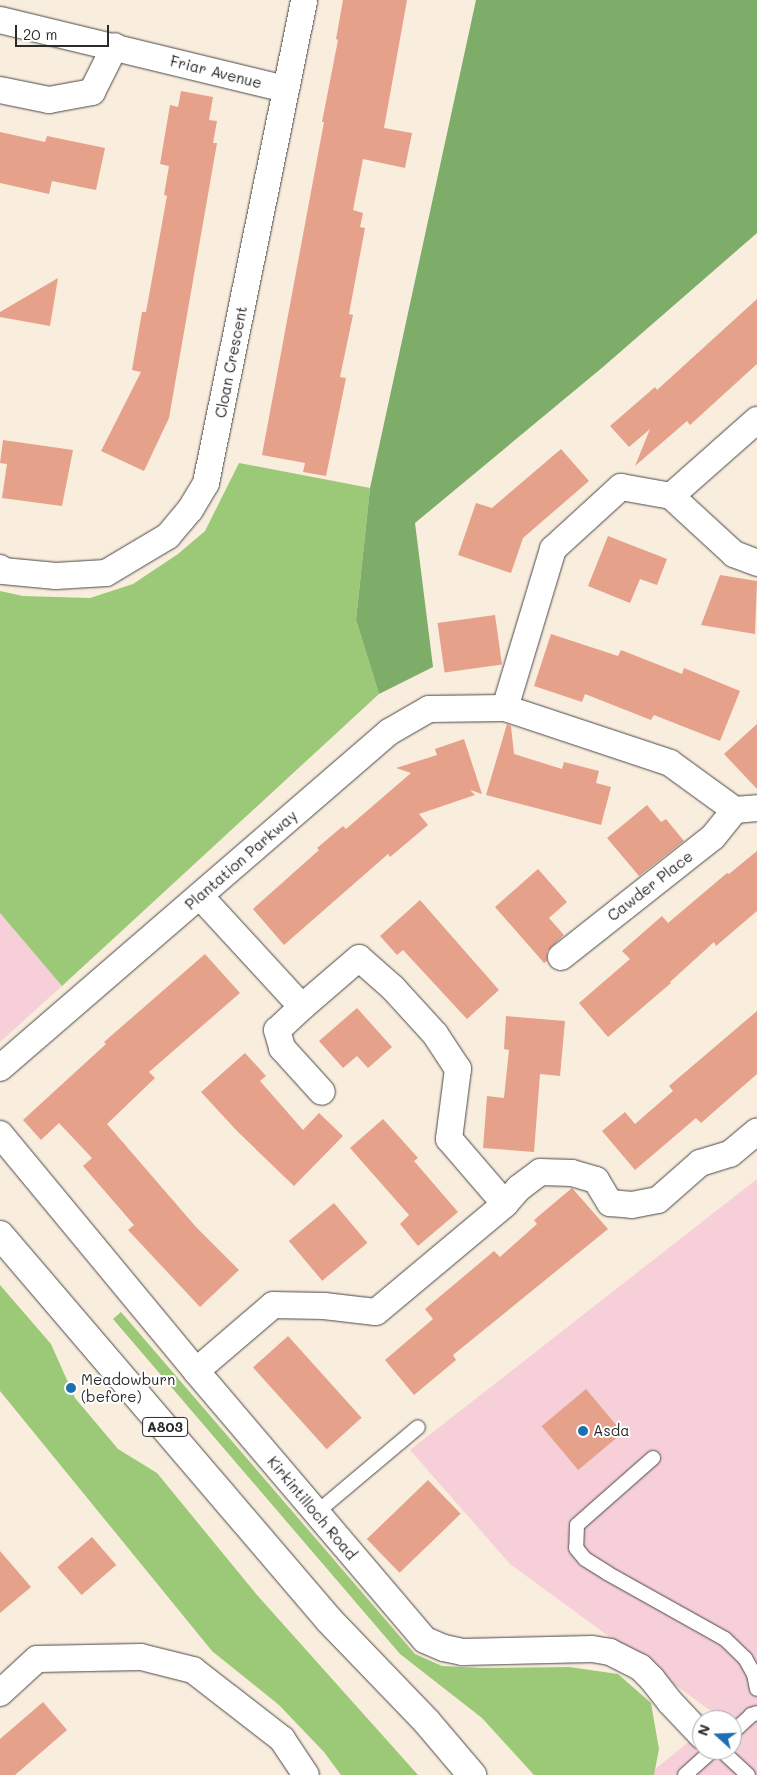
<!DOCTYPE html>
<html>
<head>
<meta charset="utf-8">
<style>
	body { margin:0 }
	#map { position:relative; width:757px; height:1775px; overflow:hidden; background:#f9edde; font-family:Mali,sans-serif }
	div>[style] { position:absolute }
	.built>* { inset:0; background:#f6cfd9 }
	.green>* { inset:0; background:#9cc977 }
	.forest>* { inset:0; background:#7dad68 }
	.building>* { inset:0; background:#e5a189; transform-origin:0 0 }
	.roads { filter:drop-shadow(0 0 1px #4a4846) drop-shadow(0 0 1px #4a4846) }
	.lane>* { height:14px; margin:-7px; padding:0 7px; transform-origin:7px; border-radius:7px; background:#fff }
	.street>* { height:26px; margin:-13px; padding:0 13px; transform-origin:13px; border-radius:13px; background:#fff }
	.primary>* { height:28px; margin:-14px; padding:0 14px; transform-origin:14px; border-radius:14px; background:#fff }
	.dots>* { width:14px; height:14px; translate:-50% -50%; box-sizing:border-box; border:2px solid #fff; border-radius:50% }
	span { translate:-50% -50%; white-space:nowrap; text-align:center; line-height:1.15; -webkit-text-stroke:4px #fff; paint-order:stroke }
	.shield-label span { padding:1px 4px; background:#fff; border:1px solid; border-radius:4px; -webkit-text-stroke-width:0 }
	.shield-label { font-size:14px; color:#2b2b2b; font-weight:700 }
	.street-label { font-size:15px; color:#2b2b2b }
	.poi-label { font-size:15px; color:#2b2b2b }
	.left { translate:0 -50%; text-align:left }
	.north { position:absolute; left:692px; top:1710px; width:50px; height:50px; box-sizing:border-box; background:#fff; border:1px solid #aaa; border-radius:50%; rotate:290deg; font-size:14px; font-weight:700; line-height:20px; text-align:center; color:#2b2b2b }
	.north::after { content:''; display:block; margin:auto; width:18px; height:22px; background:#1f6fb2; clip-path:polygon(50% 0,100% 100%,50% 72%,0 100%) }
	.scale { position:absolute; left:15px; top:25px; width:94px; height:22px; box-sizing:border-box; border:2px solid #2b2b2b; border-top:0; padding-left:6px; font-size:15px; line-height:18px; white-space:nowrap; color:#2b2b2b; -webkit-text-stroke:4px #fff; paint-order:stroke }
</style>
</head>
<body>
<div id="map">
	<div class="built">
		<i style="clip-path:polygon(0 913px,62px 986px,0 1042px)"></i>
		<i style="clip-path:polygon(757px 1179px,757px 1775px,648px 1775px,702px 1731px,702px 1750px,732px 1750px,732px 1720px,716px 1720px,719px 1717px,510px 1564px,410px 1450px)"></i>
	</div>
	<div class="green">
		<i style="clip-path:polygon(239px 463px,370px 488px,356px 620px,379px 694px,62px 986px,0 913px,0 591px,23px 596px,90px 598px,133px 584px,178px 554px,205px 531px)"></i>
		<i style="clip-path:polygon(0 1285px,51px 1344px,75px 1398px,118px 1449px,157px 1473px,257px 1595px,418px 1775px,341px 1775px,324px 1752px,279px 1705px,212px 1651px,0 1391px)"></i>
		<i style="clip-path:polygon(121px 1312px,415px 1654px,442px 1666px,483px 1668px,569px 1667px,618px 1674px,651px 1703px,659px 1749px,654px 1775px,534px 1775px,482px 1718px,400px 1654px,113px 1319px)"></i>
	</div>
	<div class="forest">
		<i style="clip-path:polygon(476px 0,757px 0,757px 233px,603px 367px,415px 523px,433px 667px,379px 694px,356px 620px,370px 488px)"></i>
	</div>
	<div class="building">
		<i style="clip-path:polygon(343px 0,407px 0,384px 128px,412px 133px,405px 168px,363px 159px,353px 210px,363px 213px,360px 227px,365px 228px,349px 314px,353px 315px,340px 377px,346px 378px,326px 476px,303px 472px,305px 463px,262px 455px,324px 122px,322px 122px,338px 40px,336px 39px)"></i>
		<i style="clip-path:polygon(181px 91px,213px 97px,209px 120px,217px 121px,213px 143px,217px 143px,169px 418px,144px 471px,101px 451px,141px 372px,132px 370px,142px 312px,146px 312px,167px 196px,164px 195px,169px 166px,160px 164px,170px 105px,178px 107px)"></i>
		<i style="clip-path:polygon(0 132px,45px 142px,47px 136px,105px 148px,96px 190px,52px 181px,49px 194px,0 183px)"></i>
		<i style="clip-path:polygon(58px 278px,50px 326px,0 317px,0 312px)"></i>
		<i style="clip-path:polygon(757px 299px,757px 364px,690px 425px,687px 421px,635px 466px,650px 429px,629px 447px,610px 426px,655px 387px,657px 390px)"></i>
		<i style="clip-path:polygon(3px 440px,73px 450px,62px 506px,2px 498px,7px 464px,0 463px)"></i>
		<i style="clip-path:polygon(561px 449px,589px 481px,523px 538px,511px 573px,458px 555px,476px 503px,492px 508px)"></i>
		<i style="clip-path:polygon(608px 536px,667px 559px,657px 585px,640px 579px,630px 603px,588px 586px)"></i>
		<i style="clip-path:polygon(720px 575px,757px 581px,755px 634px,701px 625px)"></i>
		<i style="left:495px;top:615px;width:50px;height:58px;rotate:82deg"></i>
		<i style="clip-path:polygon(551px 634px,618px 656px,621px 650px,682px 674px,684px 668px,740px 691px,720px 741px,654px 715px,651px 720px,585px 694px,582px 702px,534px 686px)"></i>
		<i style="clip-path:polygon(507px 724px,511px 726px,514px 754px,562px 769px,564px 762px,599px 771px,596px 783px,611px 787px,601px 825px,486px 795px)"></i>
		<i style="clip-path:polygon(757px 724px,757px 789px,724px 754px)"></i>
		<i style="clip-path:polygon(464px 739px,482px 794px,470px 790px,475px 795px,419px 814px,428px 825px,390px 857px,388px 854px,284px 945px,253px 909px,319px 850px,317px 848px,343px 826px,346px 829px,411px 773px,396px 768px,437px 755px,435px 749px)"></i>
		<i style="clip-path:polygon(647px 805px,661px 822px,666px 819px,684px 841px,639px 876px,607px 838px)"></i>
		<i style="clip-path:polygon(757px 851px,757px 911px,716px 946px,714px 942px,670px 982px,671px 983px,608px 1037px,579px 1003px,630px 959px,622px 951px,662px 916px,668px 923px,727px 873px,729px 874px)"></i>
		<i style="clip-path:polygon(538px 869px,567px 902px,549px 918px,564px 935px,547px 951px,547px 961px,544px 963px,495px 907px)"></i>
		<i style="clip-path:polygon(420px 900px,499px 990px,467px 1019px,403px 950px,397px 955px,380px 936px)"></i>
		<i style="clip-path:polygon(205px 954px,240px 993px,149px 1072px,155px 1078px,107px 1124px,196px 1227px,239px 1270px,200px 1307px,128px 1230px,134px 1225px,83px 1166px,92px 1158px,59px 1123px,41px 1140px,23px 1120px,106px 1044px,104px 1042px)"></i>
		<i style="clip-path:polygon(357px 1008px,392px 1047px,368px 1068px,357px 1056px,343px 1068px,319px 1041px)"></i>
		<i style="clip-path:polygon(757px 1011px,757px 1074px,701px 1123px,696px 1118px,635px 1170px,602px 1131px,625px 1112px,635px 1124px,673px 1091px,669px 1086px)"></i>
		<i style="clip-path:polygon(506px 1016px,565px 1021px,560px 1076px,540px 1074px,534px 1152px,483px 1148px,487px 1096px,504px 1098px,509px 1050px,504px 1049px)"></i>
		<i style="clip-path:polygon(245px 1053px,266px 1076px,260px 1081px,303px 1130px,319px 1113px,343px 1136px,294px 1186px,237px 1131px,201px 1092px)"></i>
		<i style="clip-path:polygon(383px 1119px,418px 1158px,414px 1161px,458px 1212px,418px 1246px,400px 1224px,409px 1215px,350px 1148px)"></i>
		<i style="clip-path:polygon(572px 1188px,608px 1229px,453px 1355px,456px 1360px,414px 1395px,385px 1360px,433px 1319px,425px 1309px,494px 1251px,500px 1257px,537px 1224px,534px 1220px)"></i>
		<i style="left:334px;top:1203px;width:52px;height:59px;rotate:50deg"></i>
		<i style="left:288px;top:1336px;width:110px;height:47px;rotate:48deg"></i>
		<i style="left:586px;top:1389px;width:57px;height:58px;rotate:50deg"></i>
		<i style="left:428px;top:1480px;width:47px;height:85px;rotate:46deg"></i>
		<i style="left:92px;top:1537px;width:37px;height:46px;rotate:49deg"></i>
		<i style="clip-path:polygon(0 1551px,31px 1587px,0 1613px)"></i>
		<i style="clip-path:polygon(43px 1702px,67px 1730px,15px 1775px,0 1775px,0 1739px)"></i>
	</div>
	<div class="roads">
		<div class="lane">
			<i style="left:653px;top:1458px;width:101px;rotate:138.6deg"></i>
			<i style="left:577px;top:1525px;width:23px;rotate:92deg"></i>
			<i style="left:576px;top:1548px;width:14px;rotate:51deg"></i>
			<i style="left:585px;top:1559px;width:26px;rotate:32deg"></i>
			<i style="left:607px;top:1573px;width:135px;rotate:29.2deg"></i>
			<i style="left:725px;top:1639px;width:28px;rotate:44deg"></i>
			<i style="left:745px;top:1658px;width:18px;rotate:61deg"></i>
			<i style="left:754px;top:1674px;width:15px;rotate:79deg"></i>
			<i style="left:316px;top:1513px;width:133px;rotate:-40.1deg"></i>
			<i style="left:732px;top:1733px;width:26px;rotate:-43deg"></i>
			<i style="left:751px;top:1715px;width:6px;rotate:-18deg"></i>
			<i style="left:721px;top:1750px;width:37px;rotate:43deg"></i>
			<i style="left:685px;top:1775px;width:38px;rotate:-42deg"></i>
		</div>
		<div class="street">
			<i style="left:0;top:20px;width:293px;rotate:13.6deg"></i>
			<i style="left:0;top:90px;width:50px;rotate:11.5deg"></i>
			<i style="left:49px;top:100px;width:44px;rotate:-10.5deg"></i>
			<i style="left:92px;top:92px;width:51px;rotate:-63.4deg"></i>
			<i style="left:671px;top:496px;width:115px;rotate:-41.5deg"></i>
			<i style="left:0;top:568px;width:4px;rotate:45deg"></i>
			<i style="left:3px;top:571px;width:53px;rotate:5.4deg"></i>
			<i style="left:56px;top:576px;width:50px;rotate:-3.4deg"></i>
			<i style="left:106px;top:573px;width:72px;rotate:-30.8deg"></i>
			<i style="left:168px;top:536px;width:34px;rotate:-50deg"></i>
			<i style="left:190px;top:510px;width:31px;rotate:-59deg"></i>
			<i style="left:206px;top:483px;width:493px;rotate:-78.5deg"></i>
			<i style="left:505px;top:708px;width:166px;rotate:-73.2deg"></i>
			<i style="left:553px;top:549px;width:92px;rotate:-42.4deg"></i>
			<i style="left:621px;top:487px;width:51px;rotate:10.2deg"></i>
			<i style="left:671px;top:496px;width:86px;rotate:42.6deg"></i>
			<i style="left:734px;top:554px;width:25px;rotate:21deg"></i>
			<i style="left:561px;top:957px;width:194px;rotate:-38.3deg"></i>
			<i style="left:713px;top:837px;width:35px;rotate:-51deg"></i>
			<i style="left:302px;top:1007px;width:34px;rotate:137deg"></i>
			<i style="left:277px;top:1030px;width:19px;rotate:74deg"></i>
			<i style="left:282px;top:1048px;width:59px;rotate:47.7deg"></i>
			<i style="left:0;top:1068px;width:514px;rotate:-40.82deg"></i>
			<i style="left:389px;top:732px;width:46px;rotate:-29.9deg"></i>
			<i style="left:429px;top:709px;width:76px;rotate:-0.8deg"></i>
			<i style="left:505px;top:708px;width:174px;rotate:18.4deg"></i>
			<i style="left:670px;top:763px;width:80px;rotate:35.9deg"></i>
			<i style="left:735px;top:810px;width:22px;rotate:-5deg"></i>
			<i style="left:0;top:1134px;width:308px;rotate:50.4deg"></i>
			<i style="left:196px;top:1371px;width:353px;rotate:49.6deg"></i>
			<i style="left:425px;top:1640px;width:21px;rotate:23deg"></i>
			<i style="left:444px;top:1648px;width:19px;rotate:12deg"></i>
			<i style="left:463px;top:1652px;width:129px;rotate:-1.3deg"></i>
			<i style="left:592px;top:1649px;width:18px;rotate:9deg"></i>
			<i style="left:610px;top:1652px;width:34px;rotate:27deg"></i>
			<i style="left:640px;top:1667px;width:17px;rotate:45deg"></i>
			<i style="left:652px;top:1679px;width:29px;rotate:52deg"></i>
			<i style="left:670px;top:1702px;width:47px;rotate:46.7deg"></i>
			<i style="left:505px;top:1204px;width:21px;rotate:-49deg"></i>
			<i style="left:519px;top:1188px;width:26px;rotate:-37deg"></i>
			<i style="left:540px;top:1172px;width:32px;rotate:2deg"></i>
			<i style="left:572px;top:1173px;width:25px;rotate:16deg"></i>
			<i style="left:596px;top:1180px;width:27px;rotate:59deg"></i>
			<i style="left:610px;top:1203px;width:22px;rotate:5deg"></i>
			<i style="left:632px;top:1205px;width:26px;rotate:-11deg"></i>
			<i style="left:658px;top:1200px;width:56px;rotate:-41.4deg"></i>
			<i style="left:700px;top:1163px;width:31px;rotate:-17deg"></i>
			<i style="left:730px;top:1154px;width:35px;rotate:-40deg"></i>
			<i style="left:196px;top:1371px;width:101px;rotate:-40.6deg"></i>
			<i style="left:273px;top:1305px;width:51px;rotate:1.1deg"></i>
			<i style="left:324px;top:1306px;width:52px;rotate:6.6deg"></i>
			<i style="left:376px;top:1312px;width:168px;rotate:-39.9deg"></i>
			<i style="left:505px;top:1204px;width:86px;rotate:-130.7deg"></i>
			<i style="left:449px;top:1139px;width:71px;rotate:-82.7deg"></i>
			<i style="left:458px;top:1069px;width:42px;rotate:-123.3deg"></i>
			<i style="left:435px;top:1034px;width:62px;rotate:-132.4deg"></i>
			<i style="left:393px;top:988px;width:45px;rotate:-138.6deg"></i>
			<i style="left:359px;top:958px;width:75px;rotate:139.3deg"></i>
			<i style="left:302px;top:1007px;width:151px;rotate:-132.6deg"></i>
			<i style="left:0;top:1693px;width:50px;rotate:-42.6deg"></i>
			<i style="left:37px;top:1659px;width:104px;rotate:-1.1deg"></i>
			<i style="left:141px;top:1657px;width:54px;rotate:14deg"></i>
			<i style="left:193px;top:1670px;width:113px;rotate:37.8deg"></i>
			<i style="left:282px;top:1739px;width:43px;rotate:56.3deg"></i>
		</div>
		<div class="primary">
			<i style="left:0;top:1235px;width:506px;rotate:49.48deg"></i>
			<i style="left:329px;top:1620px;width:141px;rotate:46.1deg"></i>
			<i style="left:427px;top:1722px;width:70px;rotate:49.7deg"></i>
		</div>
	</div>
	<div class="dots">
		<i style="left:71px;top:1388px;background:#1f6fb2"></i>
		<i style="left:583px;top:1431px;background:#1f6fb2"></i>
	</div>
	<div class="shield-label">
		<span style="left:165px;top:1427px">A803</span>
	</div>
	<div class="street-label">
		<span style="left:216px;top:72px;rotate:14deg">Friar Avenue</span>
		<span style="left:231px;top:362px;rotate:-79deg">Cloan Crescent</span>
		<span style="left:241px;top:860px;rotate:-41deg">Plantation Parkway</span>
		<span style="left:650px;top:886px;rotate:-38deg">Cawder Place</span>
		<span style="left:312px;top:1508px;rotate:50deg">Kirkintilloch Road</span>
	</div>
	<div class="poi-label">
		<span class="left" style="left:81px;top:1388px">Meadowburn<br>(before)</span>
		<span class="left" style="left:593px;top:1431px">Asda</span>
	</div>
	<div class="north">N</div>
	<div class="scale">20 m</div>
</div>
</body>
</html>
